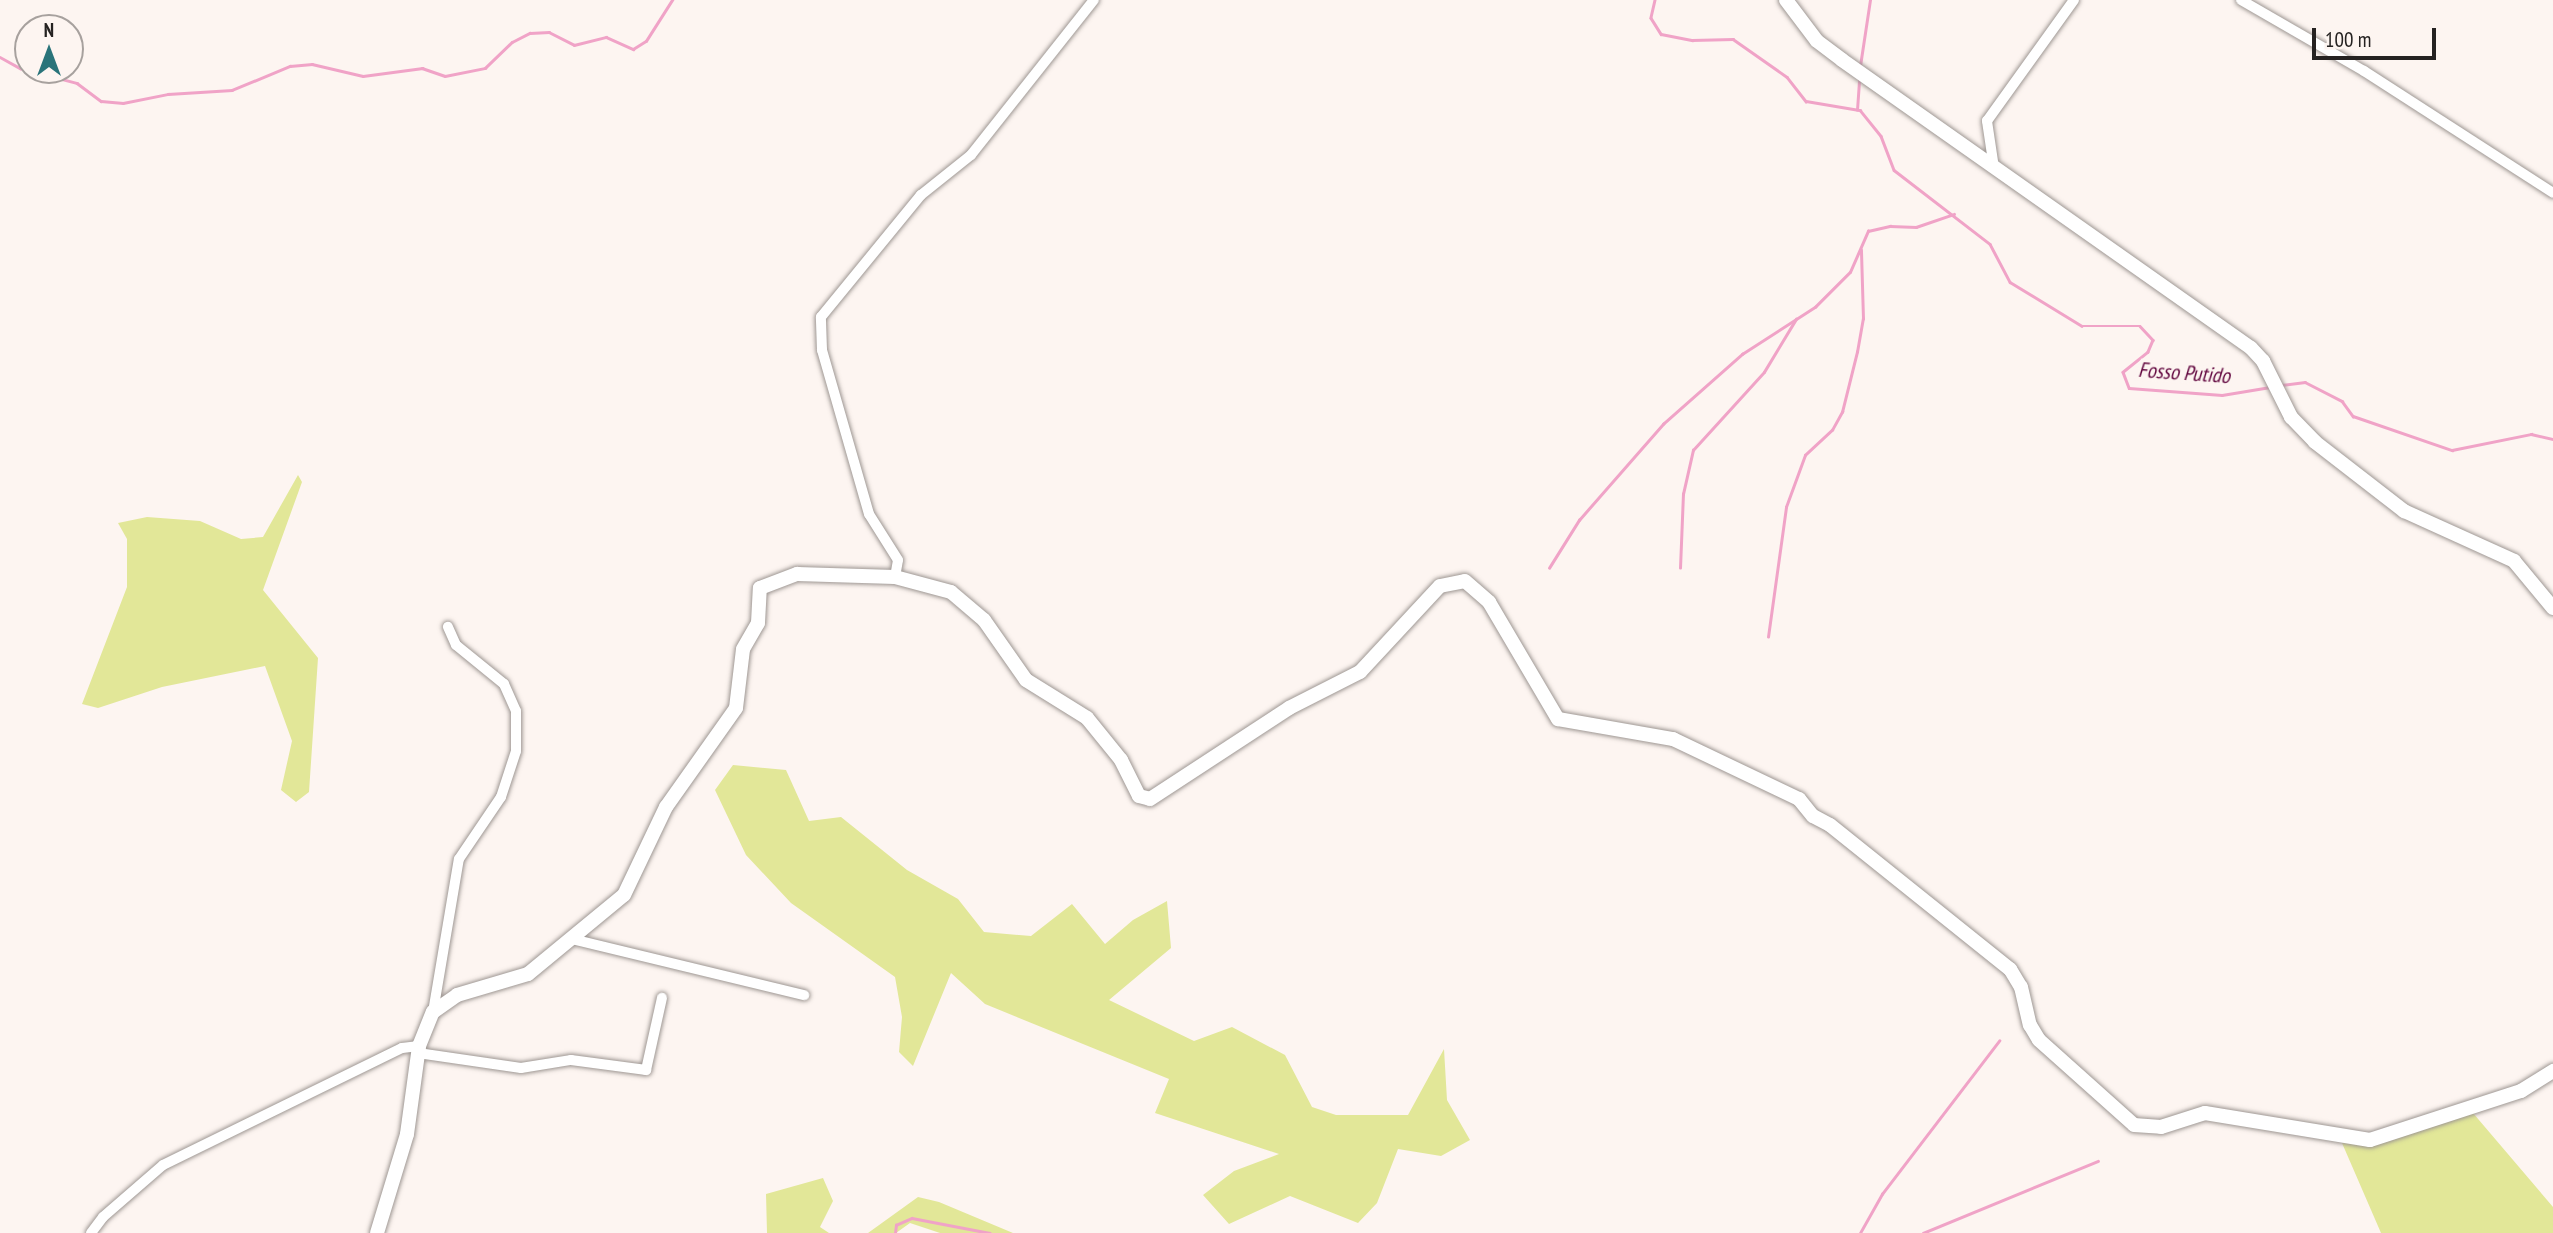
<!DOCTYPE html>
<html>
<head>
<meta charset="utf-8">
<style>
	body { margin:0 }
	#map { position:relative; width:2553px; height:1233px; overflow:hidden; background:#fdf5f1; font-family:"PT Sans Narrow",sans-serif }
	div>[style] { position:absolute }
	.green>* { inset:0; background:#e2e798 }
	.stream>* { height:2.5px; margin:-1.25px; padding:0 1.25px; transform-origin:1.25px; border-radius:1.25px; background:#f0a3c7 }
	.roads { filter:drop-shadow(0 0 2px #9e9793) drop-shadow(0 0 2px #9e9793) }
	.street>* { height:10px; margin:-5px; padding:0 5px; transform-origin:5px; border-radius:5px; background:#fff }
	.secondary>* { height:14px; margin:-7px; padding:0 7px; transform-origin:7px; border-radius:7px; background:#fff }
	span { translate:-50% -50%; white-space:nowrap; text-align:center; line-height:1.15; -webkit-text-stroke:7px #fdf5f1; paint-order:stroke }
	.water-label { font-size:21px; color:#60043d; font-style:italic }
	.north { position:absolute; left:14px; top:14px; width:70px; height:70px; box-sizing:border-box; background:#fdf5f1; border:2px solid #a7a19e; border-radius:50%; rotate:0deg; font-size:19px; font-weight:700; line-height:28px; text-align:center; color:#252221 }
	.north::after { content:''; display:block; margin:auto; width:24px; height:32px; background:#2a747a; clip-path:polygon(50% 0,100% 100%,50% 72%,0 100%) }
	.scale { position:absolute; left:2312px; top:28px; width:124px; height:32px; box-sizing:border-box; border:4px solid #252221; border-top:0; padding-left:9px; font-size:21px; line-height:24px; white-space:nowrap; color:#252221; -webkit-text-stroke:5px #fdf5f1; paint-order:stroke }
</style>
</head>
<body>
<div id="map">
	<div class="green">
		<i style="clip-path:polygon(298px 475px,302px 482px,263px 590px,318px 658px,309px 792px,296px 802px,281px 790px,292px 741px,265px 666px,162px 687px,98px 708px,82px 704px,127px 587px,127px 539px,118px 523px,147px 517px,200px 521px,241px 539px,263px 537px)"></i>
		<i style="clip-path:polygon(733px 765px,786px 770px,809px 821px,841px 817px,907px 870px,958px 899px,984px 932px,1031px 936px,1072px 904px,1105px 944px,1133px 920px,1167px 901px,1171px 948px,1109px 1000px,1194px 1041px,1232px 1027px,1285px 1055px,1312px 1107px,1336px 1115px,1408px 1115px,1444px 1049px,1447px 1100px,1470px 1140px,1441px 1156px,1398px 1149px,1377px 1203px,1358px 1223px,1290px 1196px,1229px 1224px,1203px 1195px,1234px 1171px,1279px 1154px,1155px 1113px,1169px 1079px,985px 1004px,951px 973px,913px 1066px,899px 1052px,902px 1017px,895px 977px,791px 903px,746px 855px,715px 790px)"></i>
		<i style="clip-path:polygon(2473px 1113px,2553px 1207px,2553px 1233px,2381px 1233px,2342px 1143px,2379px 1144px)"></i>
		<i style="clip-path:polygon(823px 1178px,833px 1201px,820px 1227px,829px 1233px,767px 1233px,766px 1194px)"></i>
		<i style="clip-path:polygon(918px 1197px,939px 1202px,1013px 1233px,940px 1233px,910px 1223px,896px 1233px,868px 1233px)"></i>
	</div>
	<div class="stream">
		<i style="left:1655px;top:0;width:18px;rotate:103deg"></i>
		<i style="left:1651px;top:18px;width:19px;rotate:58deg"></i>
		<i style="left:1661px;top:34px;width:32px;rotate:11deg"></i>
		<i style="left:1692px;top:40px;width:41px;rotate:-1.4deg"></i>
		<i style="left:1733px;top:39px;width:66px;rotate:35.1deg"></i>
		<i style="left:1787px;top:77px;width:31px;rotate:52deg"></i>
		<i style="left:1806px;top:101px;width:55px;rotate:9.5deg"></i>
		<i style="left:1860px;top:110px;width:33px;rotate:51deg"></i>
		<i style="left:1881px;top:136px;width:36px;rotate:69deg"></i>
		<i style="left:1894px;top:170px;width:121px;rotate:37.6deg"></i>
		<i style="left:1990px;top:244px;width:43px;rotate:62.2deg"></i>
		<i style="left:2010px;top:282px;width:84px;rotate:31.4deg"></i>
		<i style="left:2082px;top:326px;width:58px"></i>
		<i style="left:2140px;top:326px;width:19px;rotate:47deg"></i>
		<i style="left:2153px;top:340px;width:13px;rotate:113deg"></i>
		<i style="left:2148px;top:352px;width:32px;rotate:141deg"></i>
		<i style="left:2123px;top:372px;width:17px;rotate:69deg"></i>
		<i style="left:2129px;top:388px;width:93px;rotate:4.3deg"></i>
		<i style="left:2222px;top:395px;width:50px;rotate:-9.3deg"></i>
		<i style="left:0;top:57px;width:23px;rotate:29deg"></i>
		<i style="left:20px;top:68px;width:59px;rotate:14.7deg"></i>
		<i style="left:77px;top:83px;width:30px;rotate:37deg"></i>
		<i style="left:101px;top:101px;width:22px;rotate:5deg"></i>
		<i style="left:123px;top:103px;width:46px;rotate:-11.3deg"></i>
		<i style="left:168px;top:94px;width:64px;rotate:-3.6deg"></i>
		<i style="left:232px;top:90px;width:63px;rotate:-22.5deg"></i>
		<i style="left:290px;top:66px;width:22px;rotate:-5deg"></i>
		<i style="left:312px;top:64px;width:52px;rotate:13.2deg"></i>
		<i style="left:363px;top:76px;width:60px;rotate:-7.7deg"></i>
		<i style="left:422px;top:68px;width:24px;rotate:19deg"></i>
		<i style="left:445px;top:76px;width:41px;rotate:-11.3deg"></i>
		<i style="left:485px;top:68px;width:37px;rotate:-44deg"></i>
		<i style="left:512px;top:42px;width:20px;rotate:-27deg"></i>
		<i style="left:530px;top:33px;width:19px;rotate:-3deg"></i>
		<i style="left:549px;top:32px;width:28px;rotate:27deg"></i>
		<i style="left:574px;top:45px;width:33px;rotate:-14deg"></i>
		<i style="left:606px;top:37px;width:30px;rotate:24deg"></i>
		<i style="left:633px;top:49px;width:15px;rotate:-32deg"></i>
		<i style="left:646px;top:41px;width:49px;rotate:-57.6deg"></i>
		<i style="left:1860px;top:66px;width:67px;rotate:-81.4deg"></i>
		<i style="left:1857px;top:110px;width:31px;rotate:-86deg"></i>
		<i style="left:2281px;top:385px;width:24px;rotate:-7deg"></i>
		<i style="left:2305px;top:382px;width:42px;rotate:27.2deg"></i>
		<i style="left:2342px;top:401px;width:19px;rotate:54deg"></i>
		<i style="left:2353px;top:416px;width:105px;rotate:19deg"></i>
		<i style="left:2452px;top:450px;width:81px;rotate:-11.4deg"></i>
		<i style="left:2531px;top:434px;width:23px;rotate:13deg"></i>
		<i style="left:1549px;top:568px;width:57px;rotate:-58deg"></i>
		<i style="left:1579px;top:520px;width:128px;rotate:-48.8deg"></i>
		<i style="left:1663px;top:424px;width:106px;rotate:-41.5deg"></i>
		<i style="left:1742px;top:354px;width:87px;rotate:-32.8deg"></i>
		<i style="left:1815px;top:307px;width:49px;rotate:-45deg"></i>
		<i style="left:1850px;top:272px;width:45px;rotate:-66.3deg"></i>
		<i style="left:1868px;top:231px;width:23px;rotate:-13deg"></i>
		<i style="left:1890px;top:226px;width:26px;rotate:2deg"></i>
		<i style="left:1916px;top:227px;width:40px;rotate:-18.9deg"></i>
		<i style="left:1680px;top:568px;width:74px;rotate:-87.7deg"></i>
		<i style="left:1683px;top:494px;width:45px;rotate:-77.2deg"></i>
		<i style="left:1693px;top:450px;width:105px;rotate:-47.7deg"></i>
		<i style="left:1764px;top:372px;width:62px;rotate:-58.9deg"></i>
		<i style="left:1768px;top:637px;width:131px;rotate:-82.1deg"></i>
		<i style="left:1786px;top:507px;width:55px;rotate:-69.9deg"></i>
		<i style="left:1805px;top:455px;width:37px;rotate:-43deg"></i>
		<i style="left:1832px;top:430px;width:21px;rotate:-61deg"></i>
		<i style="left:1842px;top:412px;width:62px;rotate:-76deg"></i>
		<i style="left:1857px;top:352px;width:34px;rotate:-80deg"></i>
		<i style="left:1863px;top:319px;width:69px;rotate:-91.7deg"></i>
		<i style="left:895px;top:1233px;width:8px;rotate:-83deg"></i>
		<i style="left:896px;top:1225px;width:17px;rotate:-24deg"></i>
		<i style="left:912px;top:1218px;width:79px;rotate:10.9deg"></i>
		<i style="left:1860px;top:1233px;width:45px;rotate:-60.6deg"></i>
		<i style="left:1882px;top:1194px;width:193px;rotate:-52.6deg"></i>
		<i style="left:1923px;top:1233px;width:189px;rotate:-22.4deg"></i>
	</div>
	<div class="roads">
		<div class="street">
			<i style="left:2241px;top:0;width:142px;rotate:30deg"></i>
			<i style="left:2364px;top:71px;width:225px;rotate:32.8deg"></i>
			<i style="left:1994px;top:168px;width:48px;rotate:-98.5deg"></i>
			<i style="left:1987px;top:121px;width:149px;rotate:-54.3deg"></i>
			<i style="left:895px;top:577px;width:17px;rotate:-80deg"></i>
			<i style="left:898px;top:560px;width:54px;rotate:-122.2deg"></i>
			<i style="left:869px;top:514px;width:171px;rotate:-106deg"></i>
			<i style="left:822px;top:350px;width:33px;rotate:-92deg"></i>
			<i style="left:821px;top:317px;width:158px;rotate:-50.7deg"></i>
			<i style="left:921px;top:195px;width:64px;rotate:-38.7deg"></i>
			<i style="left:971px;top:155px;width:198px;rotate:-51.6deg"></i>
			<i style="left:572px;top:939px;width:239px;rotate:13.6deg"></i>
			<i style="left:433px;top:1012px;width:155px;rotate:-80.4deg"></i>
			<i style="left:459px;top:859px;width:75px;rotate:-55.9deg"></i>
			<i style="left:501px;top:797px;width:48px;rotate:-71.9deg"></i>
			<i style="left:516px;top:751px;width:40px;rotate:-90deg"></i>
			<i style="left:516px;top:711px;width:30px;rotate:-114deg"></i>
			<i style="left:504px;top:684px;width:62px;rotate:-140.9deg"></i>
			<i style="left:456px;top:645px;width:20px;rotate:-114deg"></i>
			<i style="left:418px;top:1053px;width:104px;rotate:8.3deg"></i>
			<i style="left:521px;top:1068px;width:51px;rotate:-9.1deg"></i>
			<i style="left:571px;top:1060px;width:76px;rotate:7.6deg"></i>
			<i style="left:646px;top:1070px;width:74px;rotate:-77.5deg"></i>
			<i style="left:91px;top:1233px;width:20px;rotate:-53deg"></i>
			<i style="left:103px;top:1217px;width:79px;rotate:-40.9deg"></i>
			<i style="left:163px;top:1165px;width:266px;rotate:-26.1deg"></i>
			<i style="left:402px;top:1048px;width:17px;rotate:-7deg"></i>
		</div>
		<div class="secondary">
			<i style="left:1786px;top:0;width:51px;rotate:52.9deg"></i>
			<i style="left:1817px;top:41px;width:31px;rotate:37deg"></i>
			<i style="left:1842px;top:60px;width:500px;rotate:35.15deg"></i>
			<i style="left:2251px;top:348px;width:18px;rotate:47deg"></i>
			<i style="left:2263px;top:361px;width:63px;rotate:63.4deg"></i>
			<i style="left:2291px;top:417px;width:35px;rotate:46deg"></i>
			<i style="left:2315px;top:442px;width:113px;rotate:37.8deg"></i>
			<i style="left:2404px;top:511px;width:121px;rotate:24.4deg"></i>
			<i style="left:2514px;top:561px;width:61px;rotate:50.3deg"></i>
			<i style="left:377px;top:1233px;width:103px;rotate:-73.1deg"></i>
			<i style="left:407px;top:1134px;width:89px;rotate:-82.2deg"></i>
			<i style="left:419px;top:1046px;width:37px;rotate:-68deg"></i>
			<i style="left:433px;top:1012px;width:29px;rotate:-35deg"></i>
			<i style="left:457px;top:995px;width:74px;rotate:-16.5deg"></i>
			<i style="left:528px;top:974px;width:124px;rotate:-39.5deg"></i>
			<i style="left:624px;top:895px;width:98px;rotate:-64.5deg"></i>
			<i style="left:666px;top:807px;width:121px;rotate:-54.7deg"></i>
			<i style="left:736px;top:708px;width:59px;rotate:-83.2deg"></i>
			<i style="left:743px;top:649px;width:30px;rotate:-60deg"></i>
			<i style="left:758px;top:623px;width:35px;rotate:-87deg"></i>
			<i style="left:760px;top:588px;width:40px;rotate:-21deg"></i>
			<i style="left:797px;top:574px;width:98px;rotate:1.8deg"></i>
			<i style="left:895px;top:577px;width:58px;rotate:15deg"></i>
			<i style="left:951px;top:592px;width:43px;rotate:40.3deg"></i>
			<i style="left:984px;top:620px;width:73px;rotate:55deg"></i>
			<i style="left:1026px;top:680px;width:72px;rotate:31.9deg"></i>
			<i style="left:1087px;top:718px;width:54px;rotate:51deg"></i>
			<i style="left:1121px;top:760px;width:40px;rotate:63.4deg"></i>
			<i style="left:1139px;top:796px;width:11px;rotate:15deg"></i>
			<i style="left:1150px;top:799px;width:166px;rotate:-33.2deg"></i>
			<i style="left:1289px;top:708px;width:80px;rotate:-26.9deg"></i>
			<i style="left:1360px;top:672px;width:117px;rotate:-47.1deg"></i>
			<i style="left:1440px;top:586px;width:25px;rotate:-11deg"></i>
			<i style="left:1465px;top:581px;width:32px;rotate:41deg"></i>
			<i style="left:1489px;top:602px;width:136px;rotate:59.5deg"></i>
			<i style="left:1558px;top:719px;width:117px;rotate:9.9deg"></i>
			<i style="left:1673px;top:739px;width:140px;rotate:25.5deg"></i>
			<i style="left:1799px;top:799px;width:22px;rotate:51deg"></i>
			<i style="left:1813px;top:816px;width:19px;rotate:28deg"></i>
			<i style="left:1830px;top:825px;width:231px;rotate:38.7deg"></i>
			<i style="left:2010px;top:969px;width:21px;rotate:59deg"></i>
			<i style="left:2021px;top:987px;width:39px;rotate:77deg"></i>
			<i style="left:2030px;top:1025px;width:17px;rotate:59deg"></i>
			<i style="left:2039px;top:1040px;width:127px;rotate:41.8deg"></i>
			<i style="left:2134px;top:1125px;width:27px;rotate:4deg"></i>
			<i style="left:2161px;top:1127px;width:46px;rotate:-17.7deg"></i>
			<i style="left:2205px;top:1113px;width:167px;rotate:9.3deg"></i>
			<i style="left:2370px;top:1140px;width:159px;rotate:-18deg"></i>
			<i style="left:2521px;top:1091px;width:38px;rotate:-32deg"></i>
		</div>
	</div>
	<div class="water-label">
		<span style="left:2184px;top:373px;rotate:4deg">Fosso Putido</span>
	</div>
	<div class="north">N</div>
	<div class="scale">100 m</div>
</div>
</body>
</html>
